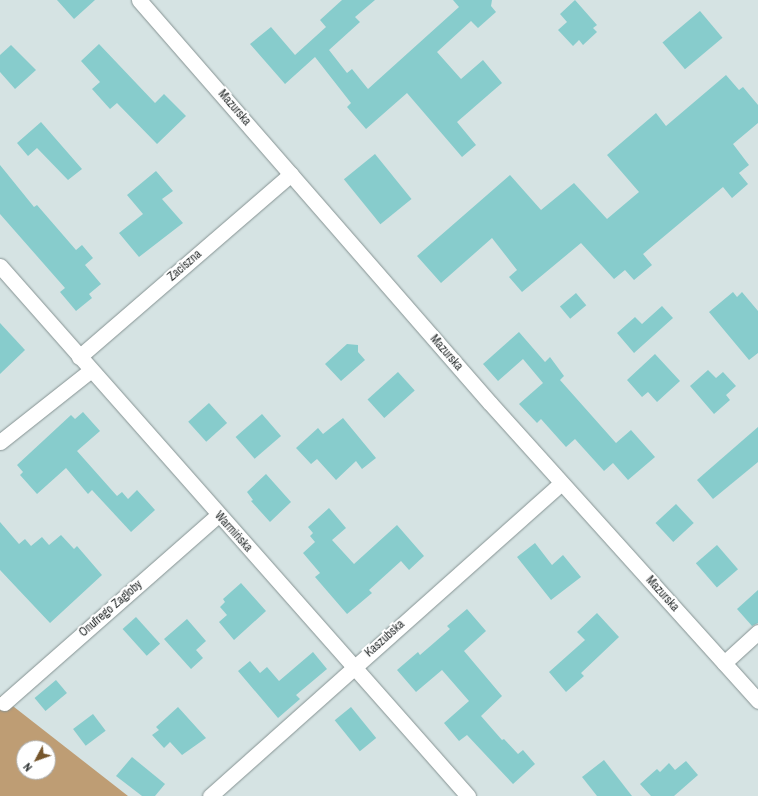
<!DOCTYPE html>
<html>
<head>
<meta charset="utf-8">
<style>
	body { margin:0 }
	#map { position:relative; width:758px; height:796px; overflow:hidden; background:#d5e3e3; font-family:"Archivo Narrow",sans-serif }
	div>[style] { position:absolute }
	.forest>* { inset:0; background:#be9d74 }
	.building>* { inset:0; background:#87cccc; transform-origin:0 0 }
	.roads { filter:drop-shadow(0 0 1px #859292) drop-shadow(0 0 1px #859292) }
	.minor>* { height:15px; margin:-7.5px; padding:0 7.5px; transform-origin:7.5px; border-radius:7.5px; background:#fff }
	span { translate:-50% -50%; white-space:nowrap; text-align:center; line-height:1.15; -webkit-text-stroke:4px #fff; paint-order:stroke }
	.street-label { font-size:12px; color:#2a2f2f }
	.north { position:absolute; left:16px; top:740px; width:40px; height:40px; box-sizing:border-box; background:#fff; border:1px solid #aaacac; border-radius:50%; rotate:229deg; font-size:11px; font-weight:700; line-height:16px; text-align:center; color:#2a2f2f }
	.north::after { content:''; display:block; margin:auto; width:14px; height:18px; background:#76562c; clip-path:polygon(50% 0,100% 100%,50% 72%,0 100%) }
</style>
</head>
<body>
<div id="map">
	<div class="forest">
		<i style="clip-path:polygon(evenodd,0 696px,128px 796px,0 796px,0 696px,24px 748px,48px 748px,48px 772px,24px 772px,24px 748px)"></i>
	</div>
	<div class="building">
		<i style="clip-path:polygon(57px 0,95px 0,74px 19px)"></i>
		<i style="clip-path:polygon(342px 0,375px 0,355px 17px,360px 22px,329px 50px,347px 73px,352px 69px,368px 89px,459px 7px,453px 0,492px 0,491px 6px,496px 12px,478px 28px,471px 21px,437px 52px,461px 79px,483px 60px,502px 83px,457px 122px,476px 145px,462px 157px,407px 93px,366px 129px,347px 107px,351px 103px,315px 57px,285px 84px,250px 44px,271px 27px,295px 55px,326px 27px,320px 20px)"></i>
		<i style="clip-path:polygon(575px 0,597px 25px,593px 28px,597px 32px,583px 45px,579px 40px,573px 46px,558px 30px,567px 22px,560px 14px)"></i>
		<i style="left:700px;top:11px;width:35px;height:49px;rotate:50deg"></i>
		<i style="clip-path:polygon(99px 44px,155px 103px,164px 94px,186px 116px,157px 144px,117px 103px,110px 109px,92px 89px,100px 82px,81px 61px)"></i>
		<i style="clip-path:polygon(11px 45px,36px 70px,15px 89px,0 72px,0 55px)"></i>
		<i style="clip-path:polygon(726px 75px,739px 90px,743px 87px,758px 105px,758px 123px,733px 144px,749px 165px,739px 173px,748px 184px,732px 198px,723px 187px,643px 254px,652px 265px,634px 280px,625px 270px,614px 279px,581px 243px,522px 292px,509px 277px,517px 270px,492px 238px,441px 283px,417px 256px,510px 175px,541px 210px,574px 183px,607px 219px,639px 192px,607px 155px,656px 113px,666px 126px)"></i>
		<i style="clip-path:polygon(41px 122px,82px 169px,68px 180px,37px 148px,28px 156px,17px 143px)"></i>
		<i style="left:375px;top:154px;width:58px;height:40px;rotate:51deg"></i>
		<i style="clip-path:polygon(0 165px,34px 207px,37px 205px,76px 250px,82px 245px,93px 258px,85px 265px,101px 284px,89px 294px,92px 298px,76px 311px,60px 292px,65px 288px,0 214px)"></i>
		<i style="clip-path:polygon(156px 171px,173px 191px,162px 199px,183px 223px,139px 257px,119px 233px,143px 214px,127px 195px)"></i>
		<i style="clip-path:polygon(733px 292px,737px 297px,742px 292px,758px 311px,758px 353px,749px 360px,709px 312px)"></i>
		<i style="left:576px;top:293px;width:16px;height:21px;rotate:50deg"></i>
		<i style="clip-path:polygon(662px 306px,673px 318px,634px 353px,617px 333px,635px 317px,642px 324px)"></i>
		<i style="clip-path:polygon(0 323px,25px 350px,0 374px)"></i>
		<i style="clip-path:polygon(519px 332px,545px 362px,550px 357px,564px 376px,560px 380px,616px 443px,631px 430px,655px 457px,628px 480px,613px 463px,604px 471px,575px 439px,566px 447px,541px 419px,537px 423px,519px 404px,543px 383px,523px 359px,498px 381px,483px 364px)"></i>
		<i style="clip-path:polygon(347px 344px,358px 345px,358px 352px,365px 360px,341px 381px,325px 364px)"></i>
		<i style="clip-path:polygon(655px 354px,680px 381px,657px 402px,648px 392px,642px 397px,627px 380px)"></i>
		<i style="clip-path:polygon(708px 370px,716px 378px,723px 372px,736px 386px,726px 395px,730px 400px,714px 414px,690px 386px)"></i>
		<i style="left:398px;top:372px;width:25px;height:41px;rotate:48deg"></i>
		<i style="left:209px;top:403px;width:27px;height:28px;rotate:48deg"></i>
		<i style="clip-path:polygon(83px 412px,100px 431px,77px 451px,117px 496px,122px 492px,128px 499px,137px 490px,155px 510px,131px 532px,92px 490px,88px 494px,66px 468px,37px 494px,20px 475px,23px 472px,17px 465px,71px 415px,75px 419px)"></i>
		<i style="left:262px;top:414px;width:29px;height:35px;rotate:49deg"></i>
		<i style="clip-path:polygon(343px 418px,376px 458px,362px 469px,356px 461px,336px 480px,317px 459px,311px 464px,296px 448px,318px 428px,323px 434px)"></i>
		<i style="clip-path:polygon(758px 427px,758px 462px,713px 499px,697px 480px)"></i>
		<i style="clip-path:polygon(266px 474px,291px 502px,270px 522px,251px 501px,253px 500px,247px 492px)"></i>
		<i style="left:676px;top:504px;width:26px;height:28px;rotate:47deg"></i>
		<i style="clip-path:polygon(329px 508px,346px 528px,332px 540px,354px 564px,397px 525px,424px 556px,409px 570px,401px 561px,369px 590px,372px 593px,347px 614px,315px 577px,320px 573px,303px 553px,315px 542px,310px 536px,313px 533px,308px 527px)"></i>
		<i style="clip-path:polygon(0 522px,19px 544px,25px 539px,31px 546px,42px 537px,49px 545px,61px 535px,74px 549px,77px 546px,102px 575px,50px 623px,0 570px)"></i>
		<i style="clip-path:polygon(535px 543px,552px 565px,563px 555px,581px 577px,551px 600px,517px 557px)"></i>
		<i style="left:717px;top:545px;width:32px;height:28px;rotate:49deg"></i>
		<i style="clip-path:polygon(241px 583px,266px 611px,234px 640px,219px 622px,227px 615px,220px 607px,225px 602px,223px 599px)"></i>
		<i style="clip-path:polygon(758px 590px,758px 623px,752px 626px,737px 609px)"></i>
		<i style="clip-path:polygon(467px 609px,486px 631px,464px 651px,502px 696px,481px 716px,502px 740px,504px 739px,518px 754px,523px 750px,535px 764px,513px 784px,467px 735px,459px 741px,444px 723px,469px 701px,442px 670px,416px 692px,397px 670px,418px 652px,420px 655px,450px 629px,447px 626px)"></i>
		<i style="clip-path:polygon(597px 613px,619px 637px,581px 673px,584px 676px,566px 692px,549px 672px,585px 640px,577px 632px)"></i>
		<i style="left:136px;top:617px;width:36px;height:18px;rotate:48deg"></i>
		<i style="clip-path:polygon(187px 619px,206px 641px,196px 650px,203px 658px,191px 669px,164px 639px)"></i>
		<i style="clip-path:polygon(313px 652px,327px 669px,296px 695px,300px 699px,278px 718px,238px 671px,250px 661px,260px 673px,267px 667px,279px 681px)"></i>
		<i style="left:56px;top:680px;width:17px;height:28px;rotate:50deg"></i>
		<i style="clip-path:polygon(178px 707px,206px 738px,182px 755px,170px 742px,164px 748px,152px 735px,159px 730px,156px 727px)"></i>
		<i style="left:351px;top:707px;width:40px;height:21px;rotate:51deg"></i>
		<i style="left:93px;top:714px;width:21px;height:25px;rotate:53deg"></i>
		<i style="clip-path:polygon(132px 757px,165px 784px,155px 796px,142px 796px,116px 776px)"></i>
		<i style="clip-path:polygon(604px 760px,632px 796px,597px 796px,582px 777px)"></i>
		<i style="clip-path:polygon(686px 761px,698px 775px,674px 796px,651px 796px,640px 784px,657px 769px,660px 772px,669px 763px,675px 770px)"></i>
	</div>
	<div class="roads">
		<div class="minor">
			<i style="left:139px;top:0;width:534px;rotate:48.95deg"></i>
			<i style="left:490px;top:403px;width:401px;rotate:48deg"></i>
			<i style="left:0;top:266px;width:707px;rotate:48.55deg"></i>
			<i style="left:79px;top:357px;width:280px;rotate:-40.8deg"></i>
			<i style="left:0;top:442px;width:115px;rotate:-38.3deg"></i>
			<i style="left:724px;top:663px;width:46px;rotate:-42.4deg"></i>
			<i style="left:4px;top:703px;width:285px;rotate:-41.3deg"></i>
			<i style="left:210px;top:796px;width:470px;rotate:-41.7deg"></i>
		</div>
	</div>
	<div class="street-label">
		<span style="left:234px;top:108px;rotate:49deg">Mazurska</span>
		<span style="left:185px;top:266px;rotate:-41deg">Zaciszna</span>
		<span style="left:446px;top:353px;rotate:49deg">Mazurska</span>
		<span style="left:233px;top:532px;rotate:48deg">Warmińska</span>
		<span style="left:662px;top:594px;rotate:48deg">Mazurska</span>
		<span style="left:111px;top:609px;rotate:-41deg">Onufrego Zagłoby</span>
		<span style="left:385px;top:639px;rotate:-42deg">Kaszubska</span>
	</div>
	<div class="north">N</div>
</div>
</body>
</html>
